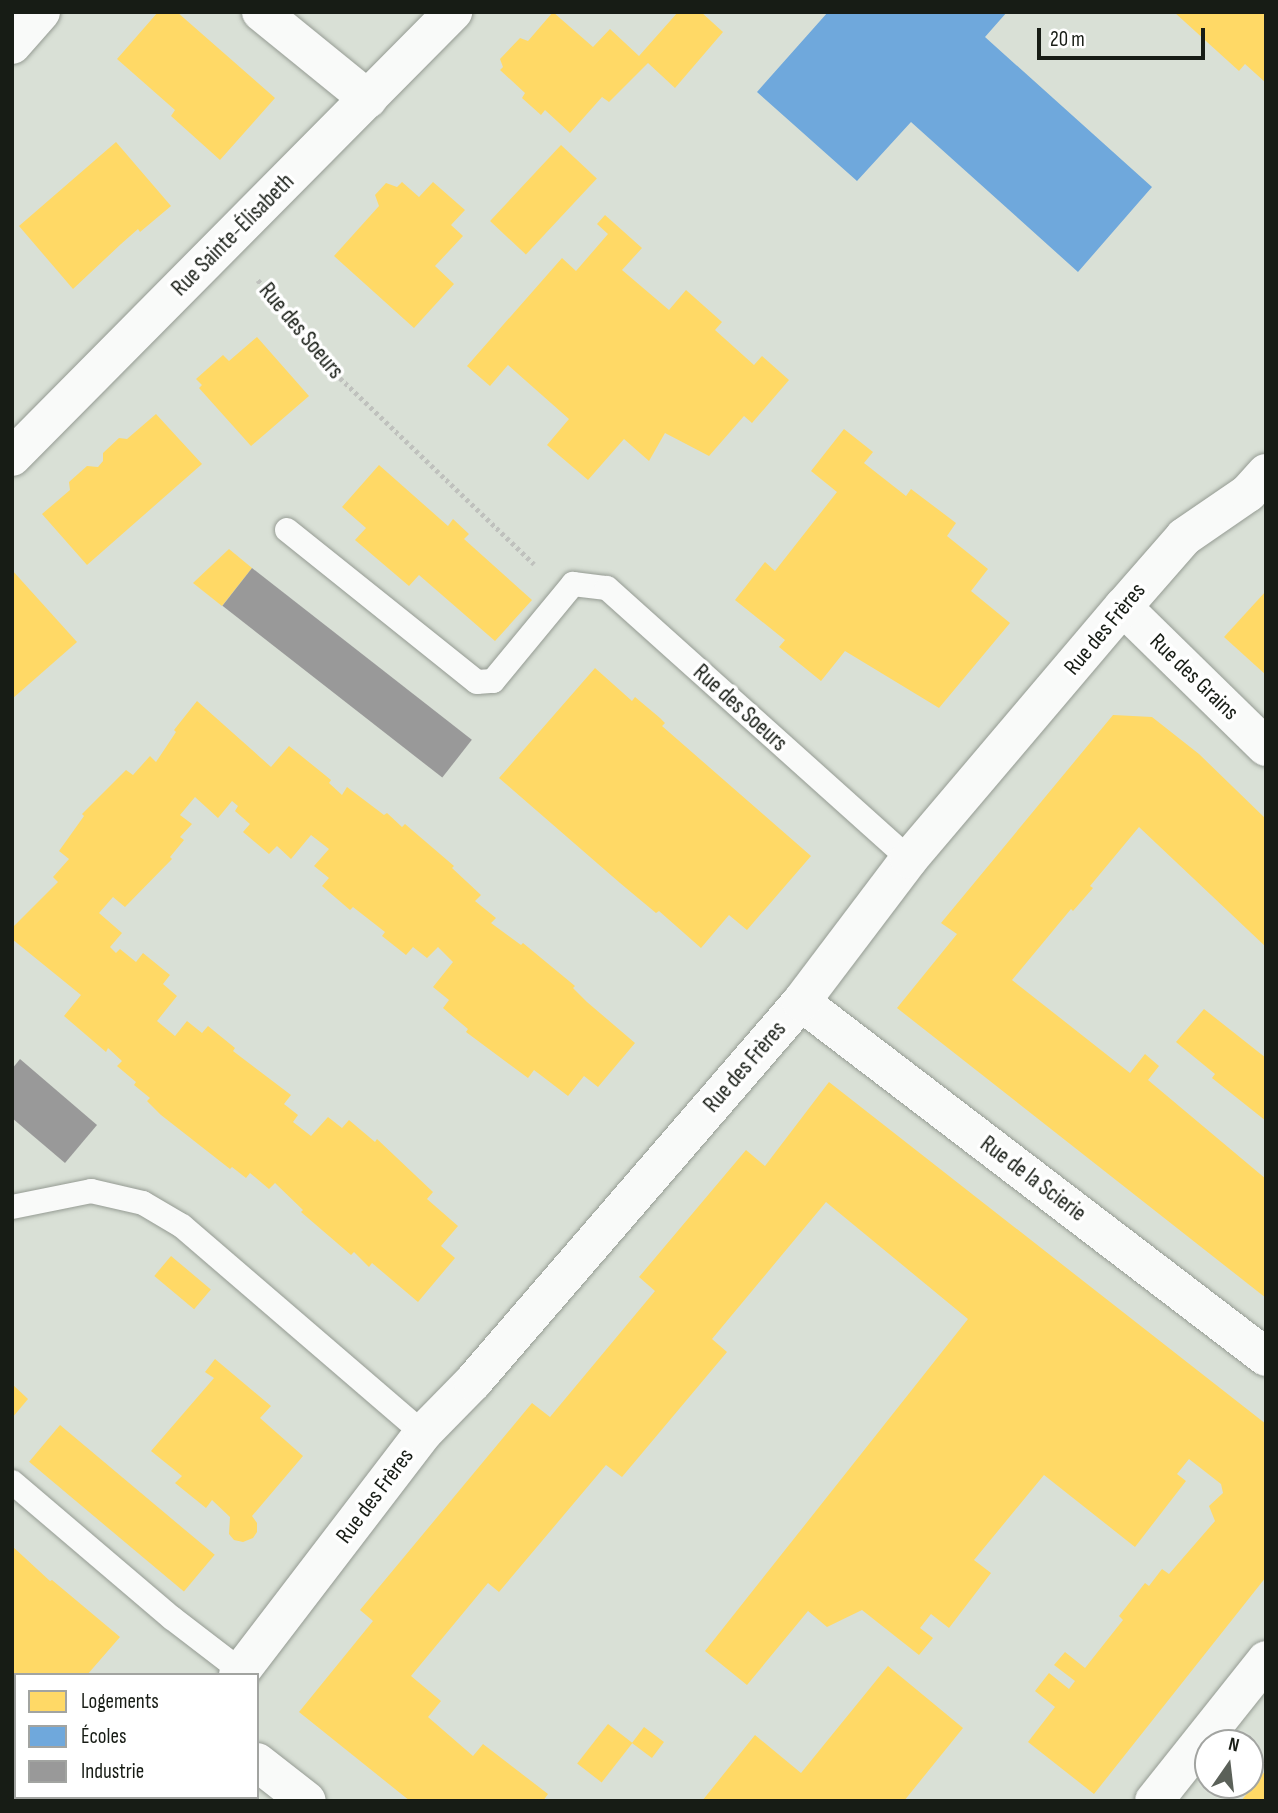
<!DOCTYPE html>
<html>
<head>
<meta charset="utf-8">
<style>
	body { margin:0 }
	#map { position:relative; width:1278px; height:1813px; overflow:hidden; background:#d9e0d6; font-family:"Sofia Sans Condensed",sans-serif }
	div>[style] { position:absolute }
	.homes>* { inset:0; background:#ffd966; transform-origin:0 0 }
	.schools>* { inset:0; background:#6fa8dc }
	.industry>* { inset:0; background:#999; transform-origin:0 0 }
	.path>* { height:4.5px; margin-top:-2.25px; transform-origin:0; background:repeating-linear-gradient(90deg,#bfc1bd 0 3.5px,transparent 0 7px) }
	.roads { filter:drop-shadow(0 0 2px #959b93) drop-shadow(0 0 2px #959b93) }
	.service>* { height:24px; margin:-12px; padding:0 12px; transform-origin:12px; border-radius:12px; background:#f9faf9 }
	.minor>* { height:38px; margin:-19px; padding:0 19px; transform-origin:19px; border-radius:19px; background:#f9faf9 }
	.secondary>* { height:38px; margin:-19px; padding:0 19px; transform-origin:19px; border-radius:19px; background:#f9faf9 }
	span { translate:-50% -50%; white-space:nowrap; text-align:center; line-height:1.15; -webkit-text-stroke:7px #fff; paint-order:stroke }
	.street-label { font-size:23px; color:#171c15 }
	.frame { position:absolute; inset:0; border:14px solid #171c15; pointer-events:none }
	.legend { position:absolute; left:14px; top:1673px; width:245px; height:126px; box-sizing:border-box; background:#fff; border:2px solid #a2a4a1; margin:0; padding:9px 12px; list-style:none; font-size:21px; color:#171c15 }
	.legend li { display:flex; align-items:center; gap:14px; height:35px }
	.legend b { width:35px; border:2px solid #a2a4a1 }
	.north { position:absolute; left:1194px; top:1729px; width:70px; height:70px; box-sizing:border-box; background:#fff; border:2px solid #a2a4a1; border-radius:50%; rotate:14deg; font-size:19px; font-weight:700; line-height:28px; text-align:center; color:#171c15 }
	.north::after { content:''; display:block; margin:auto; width:24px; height:32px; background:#5b6159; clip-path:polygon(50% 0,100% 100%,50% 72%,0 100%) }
	.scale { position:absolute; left:1037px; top:28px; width:168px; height:32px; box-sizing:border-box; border:4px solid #171c15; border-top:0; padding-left:9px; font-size:21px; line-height:24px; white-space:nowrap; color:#171c15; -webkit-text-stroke:5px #fff; paint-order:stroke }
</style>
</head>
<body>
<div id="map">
	<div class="homes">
		<i style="clip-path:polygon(158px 12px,177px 12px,275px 98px,220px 160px,171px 116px,175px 110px,117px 59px)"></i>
		<i style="clip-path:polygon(553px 12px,593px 47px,610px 29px,639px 56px,678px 12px,701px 12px,723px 32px,675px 88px,648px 63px,609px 102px,602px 97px,570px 133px,545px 110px,541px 115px,522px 98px,525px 93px,500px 70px,503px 67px,500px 59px,520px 38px,528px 41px)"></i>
		<i style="clip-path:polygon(1174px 12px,1266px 12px,1266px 83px,1245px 64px,1239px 71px)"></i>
		<i style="clip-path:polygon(116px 142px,171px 206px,140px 232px,138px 229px,121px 244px,73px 289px,19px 226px)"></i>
		<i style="left:561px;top:145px;width:49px;height:104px;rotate:43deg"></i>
		<i style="clip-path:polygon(402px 182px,419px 197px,433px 182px,465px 210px,451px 225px,463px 236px,435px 266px,454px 284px,414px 328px,334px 256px,379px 206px,375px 195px,386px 183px,397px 187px)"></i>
		<i style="clip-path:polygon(605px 215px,642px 248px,622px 270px,669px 310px,686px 290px,722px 322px,715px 330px,754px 365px,762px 356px,789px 380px,752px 423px,744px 416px,709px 456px,665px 433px,649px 461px,624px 439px,588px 480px,547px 445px,569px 419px,508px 365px,490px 386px,467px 366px,562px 258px,576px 271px,608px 234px,597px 224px)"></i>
		<i style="clip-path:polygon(257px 337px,309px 396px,251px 446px,199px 388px,202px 385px,196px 379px,223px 355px,229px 361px)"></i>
		<i style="clip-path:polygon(156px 414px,202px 464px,87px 565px,42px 514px,70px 490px,69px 482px,87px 466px,98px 467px,103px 461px,103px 453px,119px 438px,127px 439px)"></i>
		<i style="clip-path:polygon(844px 429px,873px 452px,864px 463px,906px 496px,911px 489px,956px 523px,947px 536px,988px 569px,971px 591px,1010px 623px,939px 708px,845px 651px,821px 681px,779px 647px,785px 640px,735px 600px,765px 562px,775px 571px,837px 492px,811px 471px)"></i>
		<i style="clip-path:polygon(379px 465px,448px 526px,453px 519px,469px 534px,464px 539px,532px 600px,495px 641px,419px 575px,409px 586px,355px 540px,366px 528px,342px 507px)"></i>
		<i style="clip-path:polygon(229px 549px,252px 568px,222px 606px,193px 583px)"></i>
		<i style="clip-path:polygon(12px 570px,77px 642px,12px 699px)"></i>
		<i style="clip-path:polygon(1266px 591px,1266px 675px,1224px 637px)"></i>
		<i style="clip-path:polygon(595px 668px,632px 701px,635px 697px,660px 718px,665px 723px,662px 726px,811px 856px,747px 930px,729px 915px,701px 948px,659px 911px,656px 913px,620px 883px,499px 778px)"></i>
		<i style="clip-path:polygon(197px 701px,271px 767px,289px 746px,331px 780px,329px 783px,342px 795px,347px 787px,384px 815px,387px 813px,402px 827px,405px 824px,454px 866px,452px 868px,481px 895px,475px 901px,496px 918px,491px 923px,521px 945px,523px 943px,575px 986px,573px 988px,587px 1002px,635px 1043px,598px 1087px,584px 1076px,568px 1096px,534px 1070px,528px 1078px,466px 1032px,468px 1029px,443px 1008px,449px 1000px,433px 987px,453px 962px,438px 947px,427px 958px,413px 947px,406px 955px,382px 936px,385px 932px,353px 907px,350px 910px,322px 886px,329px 878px,314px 866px,329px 849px,311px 835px,291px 859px,277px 846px,269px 854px,243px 832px,250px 824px,235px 811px,238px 806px,232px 801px,218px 818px,195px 797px,180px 815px,192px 824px,180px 837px,184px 840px,170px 857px,172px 859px,125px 907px,113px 897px,99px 913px,122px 933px,110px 947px,116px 953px,120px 949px,136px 962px,143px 953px,170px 975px,163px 984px,177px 996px,157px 1021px,175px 1036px,187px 1021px,202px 1033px,208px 1026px,235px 1048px,233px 1051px,291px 1095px,284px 1104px,298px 1115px,293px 1122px,311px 1136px,328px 1117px,342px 1128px,349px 1120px,375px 1142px,377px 1139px,433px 1192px,427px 1199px,458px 1226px,441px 1246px,455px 1258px,418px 1302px,372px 1263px,369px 1267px,354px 1252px,351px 1255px,301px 1212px,303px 1210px,275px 1183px,269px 1189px,250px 1173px,246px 1178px,232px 1167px,230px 1169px,161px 1115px,147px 1101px,150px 1098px,134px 1085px,136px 1082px,117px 1066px,122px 1061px,108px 1048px,106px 1052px,64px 1016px,81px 995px,12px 939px,12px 928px,58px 882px,53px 877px,69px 859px,59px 851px,84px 816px,82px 814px,126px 770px,133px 775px,150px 756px,156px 762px,176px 732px,174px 730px)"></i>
		<i style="clip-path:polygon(1113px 715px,1152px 717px,1199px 754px,1266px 819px,1266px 947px,1139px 827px,1090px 886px,1093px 888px,1073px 911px,1071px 909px,1012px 980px,1130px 1073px,1145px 1054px,1159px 1066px,1148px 1080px,1266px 1179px,1266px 1298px,897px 1008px,957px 934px,941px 923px)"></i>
		<i style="clip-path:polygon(1204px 1009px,1266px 1058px,1266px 1121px,1212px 1078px,1215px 1074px,1176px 1042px)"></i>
		<i style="clip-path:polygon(829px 1082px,1266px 1424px,1266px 1577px,1094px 1794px,1028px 1742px,1055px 1707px,1035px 1691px,1049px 1673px,1069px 1689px,1075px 1681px,1054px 1665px,1065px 1652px,1085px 1668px,1123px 1620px,1119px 1616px,1145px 1583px,1149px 1586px,1162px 1569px,1169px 1574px,1215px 1521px,1209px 1506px,1223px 1493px,1221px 1484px,1189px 1459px,1177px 1474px,1186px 1481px,1135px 1547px,1044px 1475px,974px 1560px,991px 1573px,949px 1628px,931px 1614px,920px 1628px,933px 1638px,919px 1655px,862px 1610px,827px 1627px,808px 1611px,747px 1685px,705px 1651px,968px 1319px,826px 1202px,712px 1339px,727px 1352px,622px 1477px,606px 1465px,499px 1592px,488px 1583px,411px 1676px,441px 1701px,428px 1717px,473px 1756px,483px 1744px,548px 1794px,543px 1801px,410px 1801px,299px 1712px,373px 1621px,360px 1610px,532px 1403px,550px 1417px,655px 1291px,639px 1277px,746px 1150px,765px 1166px)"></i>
		<i style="left:171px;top:1256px;width:52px;height:26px;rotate:40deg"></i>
		<i style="clip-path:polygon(215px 1359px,271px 1406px,260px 1418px,303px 1456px,252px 1516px,257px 1523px,257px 1532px,253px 1538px,243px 1542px,234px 1540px,229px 1534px,230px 1517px,212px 1500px,206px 1508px,175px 1483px,182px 1476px,151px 1451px,214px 1378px,205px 1372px)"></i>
		<i style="clip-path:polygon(12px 1384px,28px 1399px,12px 1418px)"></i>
		<i style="left:60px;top:1425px;width:202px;height:48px;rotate:40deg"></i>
		<i style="clip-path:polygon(12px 1546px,50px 1581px,52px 1580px,120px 1637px,87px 1675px,16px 1675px,16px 1759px,12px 1763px)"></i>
		<i style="clip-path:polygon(888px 1666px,963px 1728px,904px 1801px,702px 1801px,755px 1735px,801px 1773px)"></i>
		<i style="left:608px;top:1724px;width:31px;height:50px;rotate:38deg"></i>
		<i style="left:644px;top:1727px;width:25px;height:20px;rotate:37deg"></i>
		<i style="clip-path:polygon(1266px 1770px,1266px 1801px,1241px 1801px)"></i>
	</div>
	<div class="schools">
		<i style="clip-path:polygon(828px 12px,1007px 12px,985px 37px,1152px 187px,1078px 272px,911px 122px,857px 181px,757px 92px)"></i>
		<i style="clip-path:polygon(235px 1797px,245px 1797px,249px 1801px,232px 1801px)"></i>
	</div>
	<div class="industry">
		<i style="left:252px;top:568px;width:279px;height:48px;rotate:38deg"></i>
		<i style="clip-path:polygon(20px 1059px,97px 1125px,65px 1163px,12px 1118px,12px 1069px)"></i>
	</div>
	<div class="path">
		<i style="left:258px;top:280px;width:121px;rotate:50.4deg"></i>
		<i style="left:335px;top:373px;width:276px;rotate:43.8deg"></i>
	</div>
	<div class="roads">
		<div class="service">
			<i style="left:287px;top:530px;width:243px;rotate:38.7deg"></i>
			<i style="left:477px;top:682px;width:16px;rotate:-4deg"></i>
			<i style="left:493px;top:681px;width:126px;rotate:-50.5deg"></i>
			<i style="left:573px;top:584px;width:34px;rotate:7deg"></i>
			<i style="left:607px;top:588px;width:406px;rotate:41.9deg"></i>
			<i style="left:12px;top:1207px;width:81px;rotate:-11.4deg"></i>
			<i style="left:91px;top:1191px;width:53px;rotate:13deg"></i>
			<i style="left:143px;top:1203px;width:45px;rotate:30.5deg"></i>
			<i style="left:182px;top:1226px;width:318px;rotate:40.7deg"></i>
			<i style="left:12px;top:1482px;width:210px;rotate:40.4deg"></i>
			<i style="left:172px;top:1618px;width:87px;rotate:37.5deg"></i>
		</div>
		<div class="minor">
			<i style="left:261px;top:12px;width:138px;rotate:39.1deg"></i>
			<i style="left:12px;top:45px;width:44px;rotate:-48.7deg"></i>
			<i style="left:12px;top:457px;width:627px;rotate:-45.26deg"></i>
			<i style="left:1123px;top:607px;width:200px;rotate:44.4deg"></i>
			<i style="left:801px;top:1002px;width:585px;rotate:37.36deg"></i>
			<i style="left:238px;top:1675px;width:305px;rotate:-52.6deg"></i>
			<i style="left:423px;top:1433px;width:71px;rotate:-45.6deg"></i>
			<i style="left:473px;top:1382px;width:502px;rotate:-49.2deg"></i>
			<i style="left:801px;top:1002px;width:179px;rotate:-52.9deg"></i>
			<i style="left:909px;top:859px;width:331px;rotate:-49.7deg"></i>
			<i style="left:1123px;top:607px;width:93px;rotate:-48.9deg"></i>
			<i style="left:1184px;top:537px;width:78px;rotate:-34.5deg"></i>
			<i style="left:1248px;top:493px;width:27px;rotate:-48deg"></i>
			<i style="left:257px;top:1762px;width:63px;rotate:38deg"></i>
			<i style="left:140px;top:1801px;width:5px;rotate:-53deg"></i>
		</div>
		<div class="secondary">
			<i style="left:1154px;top:1801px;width:180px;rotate:-51.5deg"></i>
		</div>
	</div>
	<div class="street-label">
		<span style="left:233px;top:235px;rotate:-45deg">Rue Sainte-Élisabeth</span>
		<span style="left:301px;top:331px;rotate:50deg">Rue des Soeurs</span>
		<span style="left:1105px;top:629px;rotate:-50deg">Rue des Frères</span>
		<span style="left:1194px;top:677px;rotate:44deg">Rue des Grains</span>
		<span style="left:740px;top:708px;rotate:42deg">Rue des Soeurs</span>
		<span style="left:745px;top:1067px;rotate:-49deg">Rue des Frères</span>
		<span style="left:1033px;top:1179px;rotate:37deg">Rue de la Scierie</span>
		<span style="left:375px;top:1496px;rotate:-53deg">Rue des Frères</span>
	</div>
	<div class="frame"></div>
	<ul class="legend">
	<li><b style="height:19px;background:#ffd966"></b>Logements</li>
	<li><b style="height:19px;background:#6fa8dc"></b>Écoles</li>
	<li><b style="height:19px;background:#999"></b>Industrie</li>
	</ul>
	<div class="north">N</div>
	<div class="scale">20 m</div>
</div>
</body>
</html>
